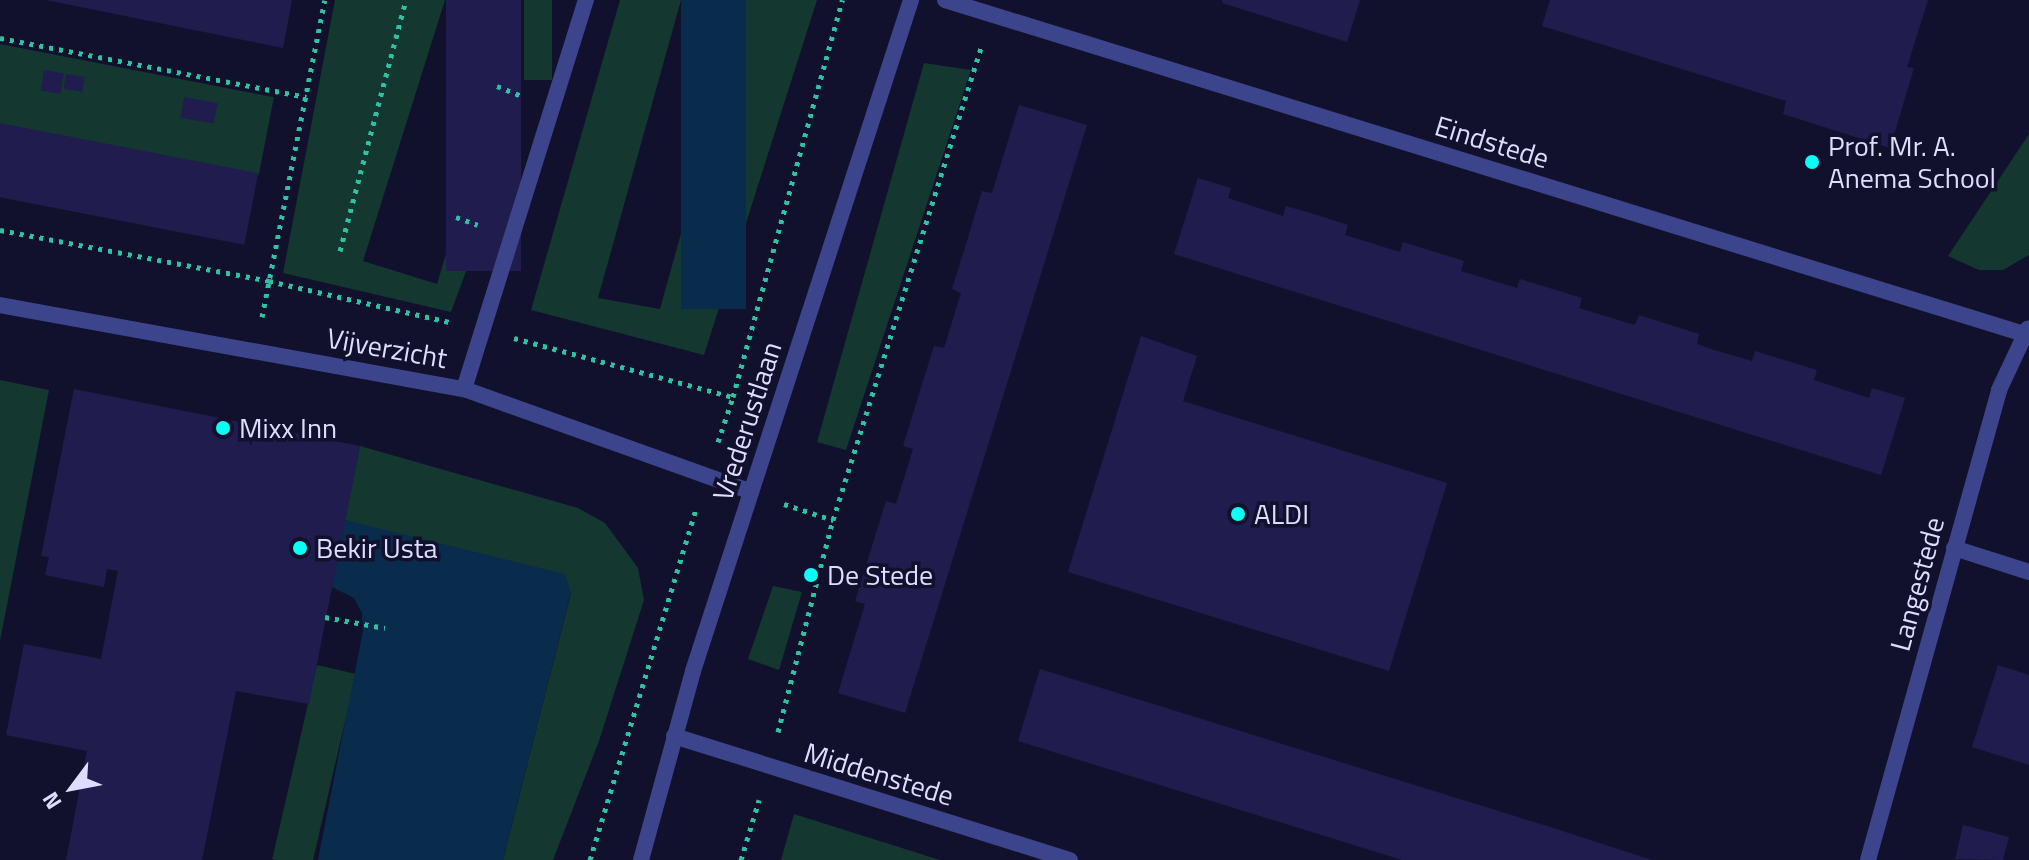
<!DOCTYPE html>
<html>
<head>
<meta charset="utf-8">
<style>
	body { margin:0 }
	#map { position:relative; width:2029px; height:860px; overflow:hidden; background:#12112d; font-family:"Titillium Web",sans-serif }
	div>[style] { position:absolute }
	.green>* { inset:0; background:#143730; transform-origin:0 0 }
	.water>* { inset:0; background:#0a2c4c; transform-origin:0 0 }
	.building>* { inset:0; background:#201d4e; transform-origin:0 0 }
	.path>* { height:5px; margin-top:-2.5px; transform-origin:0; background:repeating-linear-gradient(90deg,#2fc1a2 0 4px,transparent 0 10px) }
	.street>* { height:16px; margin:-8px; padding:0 8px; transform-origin:8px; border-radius:8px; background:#3c458c }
	.dots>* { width:22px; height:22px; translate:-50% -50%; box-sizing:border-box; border:4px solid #12112d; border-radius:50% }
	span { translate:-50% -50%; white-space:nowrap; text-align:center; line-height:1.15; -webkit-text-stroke:7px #12112d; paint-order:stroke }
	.street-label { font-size:28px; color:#dddeff }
	.poi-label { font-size:28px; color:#dddeff }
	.left { translate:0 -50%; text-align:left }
	.north { position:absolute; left:32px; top:748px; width:80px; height:80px; -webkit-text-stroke:6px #12112d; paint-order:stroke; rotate:238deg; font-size:22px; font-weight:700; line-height:32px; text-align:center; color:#dddeff }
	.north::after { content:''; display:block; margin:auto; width:28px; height:36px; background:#dddeff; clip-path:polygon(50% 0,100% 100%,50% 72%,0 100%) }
</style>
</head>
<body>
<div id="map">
	<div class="green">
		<i style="clip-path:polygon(335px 0,445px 0,363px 261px,437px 284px,455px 224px,481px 231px,451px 312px,283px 273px)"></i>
		<i style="left:524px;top:0;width:28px;height:80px"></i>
		<i style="clip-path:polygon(620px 0,681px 0,598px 298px,660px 309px,746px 0,817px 0,704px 355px,531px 310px)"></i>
		<i style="left:0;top:44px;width:279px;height:79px;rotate:11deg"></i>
		<i style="clip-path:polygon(924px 63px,971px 70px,846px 450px,817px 442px)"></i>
		<i style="left:495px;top:94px;width:26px;height:118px;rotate:16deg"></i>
		<i style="clip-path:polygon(2029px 134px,2029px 255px,2003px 270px,1979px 270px,1948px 256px)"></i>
		<i style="clip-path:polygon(0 380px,49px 390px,0 641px)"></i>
		<i style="clip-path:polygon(360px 446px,578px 508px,605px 523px,638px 568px,644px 600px,599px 741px,553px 860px,503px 860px,571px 593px,345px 520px)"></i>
		<i style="clip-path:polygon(773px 586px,802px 592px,779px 670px,748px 659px)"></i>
		<i style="left:317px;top:665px;width:40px;height:199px;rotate:13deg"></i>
		<i style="clip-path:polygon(794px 814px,940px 860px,781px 860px)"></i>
	</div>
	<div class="water">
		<i style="left:681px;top:0;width:65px;height:309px"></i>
		<i style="clip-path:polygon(345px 520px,565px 574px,571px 592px,503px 860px,318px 860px,363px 631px,362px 613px,354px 598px,332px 587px)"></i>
	</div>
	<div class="building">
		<i style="clip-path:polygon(46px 0,292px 0,283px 48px)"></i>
		<i style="left:446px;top:0;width:75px;height:271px"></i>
		<i style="clip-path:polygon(1222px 0,1360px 0,1347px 42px,1222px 3px)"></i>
		<i style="clip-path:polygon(1550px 0,1928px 0,1907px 67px,1914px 68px,1890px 148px,1783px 114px,1786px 101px,1542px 26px)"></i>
		<i style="left:44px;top:70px;width:20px;height:21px;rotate:9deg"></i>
		<i style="left:66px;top:74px;width:19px;height:15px;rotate:9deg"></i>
		<i style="left:184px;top:97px;width:34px;height:21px;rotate:10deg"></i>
		<i style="clip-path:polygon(1019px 105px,1087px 125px,905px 713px,838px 693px,865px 604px,855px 601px,886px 501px,896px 504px,913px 449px,903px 446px,934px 346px,944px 348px,961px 293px,952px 289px,967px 241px,982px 191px,992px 193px)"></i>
		<i style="left:0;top:123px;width:263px;height:73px;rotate:11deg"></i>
		<i style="clip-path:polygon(1198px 178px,1231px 188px,1228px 198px,1283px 216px,1286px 206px,1317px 215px,1348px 225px,1345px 235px,1400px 252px,1403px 242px,1464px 261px,1461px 271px,1517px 288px,1520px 279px,1582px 298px,1579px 308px,1595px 313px,1635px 325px,1639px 315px,1699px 334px,1697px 344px,1714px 350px,1752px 361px,1755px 351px,1817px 370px,1814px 380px,1869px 398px,1872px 388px,1905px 398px,1881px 475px,1174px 254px)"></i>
		<i style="clip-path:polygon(1141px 336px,1197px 356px,1183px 401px,1447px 483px,1389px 671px,1068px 572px)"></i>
		<i style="clip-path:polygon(74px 389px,360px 446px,309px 704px,236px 691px,202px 860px,66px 860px,87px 751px,6px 735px,24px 644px,101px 659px,118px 571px,107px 569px,104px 587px,45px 575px,49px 557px,41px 556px)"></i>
		<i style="clip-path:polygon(1998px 665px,2029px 675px,2029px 765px,1972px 747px)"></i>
		<i style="clip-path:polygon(1040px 669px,1547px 826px,1652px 860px,1402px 860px,1018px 741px)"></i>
		<i style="clip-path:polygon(1963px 825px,2009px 837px,2003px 860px,1955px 859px)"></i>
	</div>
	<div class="path">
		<i style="left:0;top:38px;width:312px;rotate:10.9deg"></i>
		<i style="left:497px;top:86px;width:27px;rotate:22deg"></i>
		<i style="left:456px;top:217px;width:23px;rotate:20deg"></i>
		<i style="left:0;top:230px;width:274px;rotate:10.7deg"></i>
		<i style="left:269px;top:281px;width:186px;rotate:12.8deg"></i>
		<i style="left:340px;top:251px;width:260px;rotate:-75.3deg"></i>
		<i style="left:262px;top:317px;width:323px;rotate:-78.8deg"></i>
		<i style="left:514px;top:338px;width:227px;rotate:15.1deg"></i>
		<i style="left:718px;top:442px;width:47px;rotate:-71.6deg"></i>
		<i style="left:733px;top:397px;width:412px;rotate:-74.6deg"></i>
		<i style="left:784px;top:504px;width:52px;rotate:18.1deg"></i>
		<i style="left:325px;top:617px;width:61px;rotate:10.4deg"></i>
		<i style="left:778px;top:732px;width:219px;rotate:-75.5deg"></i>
		<i style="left:833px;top:520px;width:495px;rotate:-72.6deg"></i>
		<i style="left:590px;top:860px;width:368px;rotate:-73.2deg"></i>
		<i style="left:741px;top:860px;width:63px;rotate:-73.3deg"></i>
	</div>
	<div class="street">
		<i style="left:945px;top:0;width:1130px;rotate:17.2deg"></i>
		<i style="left:0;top:305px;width:472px;rotate:10.3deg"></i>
		<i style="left:464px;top:389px;width:305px;rotate:19.7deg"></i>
		<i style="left:464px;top:389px;width:408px;rotate:-72.6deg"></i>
		<i style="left:1954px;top:548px;width:79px;rotate:17.7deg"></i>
		<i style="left:674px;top:736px;width:415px;rotate:17.4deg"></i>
		<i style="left:641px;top:860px;width:196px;rotate:-74.6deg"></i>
		<i style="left:693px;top:671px;width:706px;rotate:-72deg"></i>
		<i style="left:1868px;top:860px;width:488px;rotate:-74.4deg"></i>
		<i style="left:1999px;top:390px;width:68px;rotate:-64.9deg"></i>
	</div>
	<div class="dots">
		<i style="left:1812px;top:162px;background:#09fff3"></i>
		<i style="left:223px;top:428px;background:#09fff3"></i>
		<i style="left:1238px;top:514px;background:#09fff3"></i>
		<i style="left:300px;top:548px;background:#09fff3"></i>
		<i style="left:811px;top:575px;background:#09fff3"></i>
	</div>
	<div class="street-label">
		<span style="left:1492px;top:142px;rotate:17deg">Eindstede</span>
		<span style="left:387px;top:348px;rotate:10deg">Vijverzicht</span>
		<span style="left:747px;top:421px;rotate:-72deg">Vrederustlaan</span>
		<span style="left:1917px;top:584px;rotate:-75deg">Langestede</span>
		<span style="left:879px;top:774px;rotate:17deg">Middenstede</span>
	</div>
	<div class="poi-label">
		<span class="left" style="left:1828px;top:162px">Prof. Mr. A.<br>Anema School</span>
		<span class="left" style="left:239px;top:428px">Mixx Inn</span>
		<span class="left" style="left:1254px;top:514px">ALDI</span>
		<span class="left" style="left:316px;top:548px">Bekir Usta</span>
		<span class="left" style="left:827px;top:575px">De Stede</span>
	</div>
	<div class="north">N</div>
</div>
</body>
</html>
